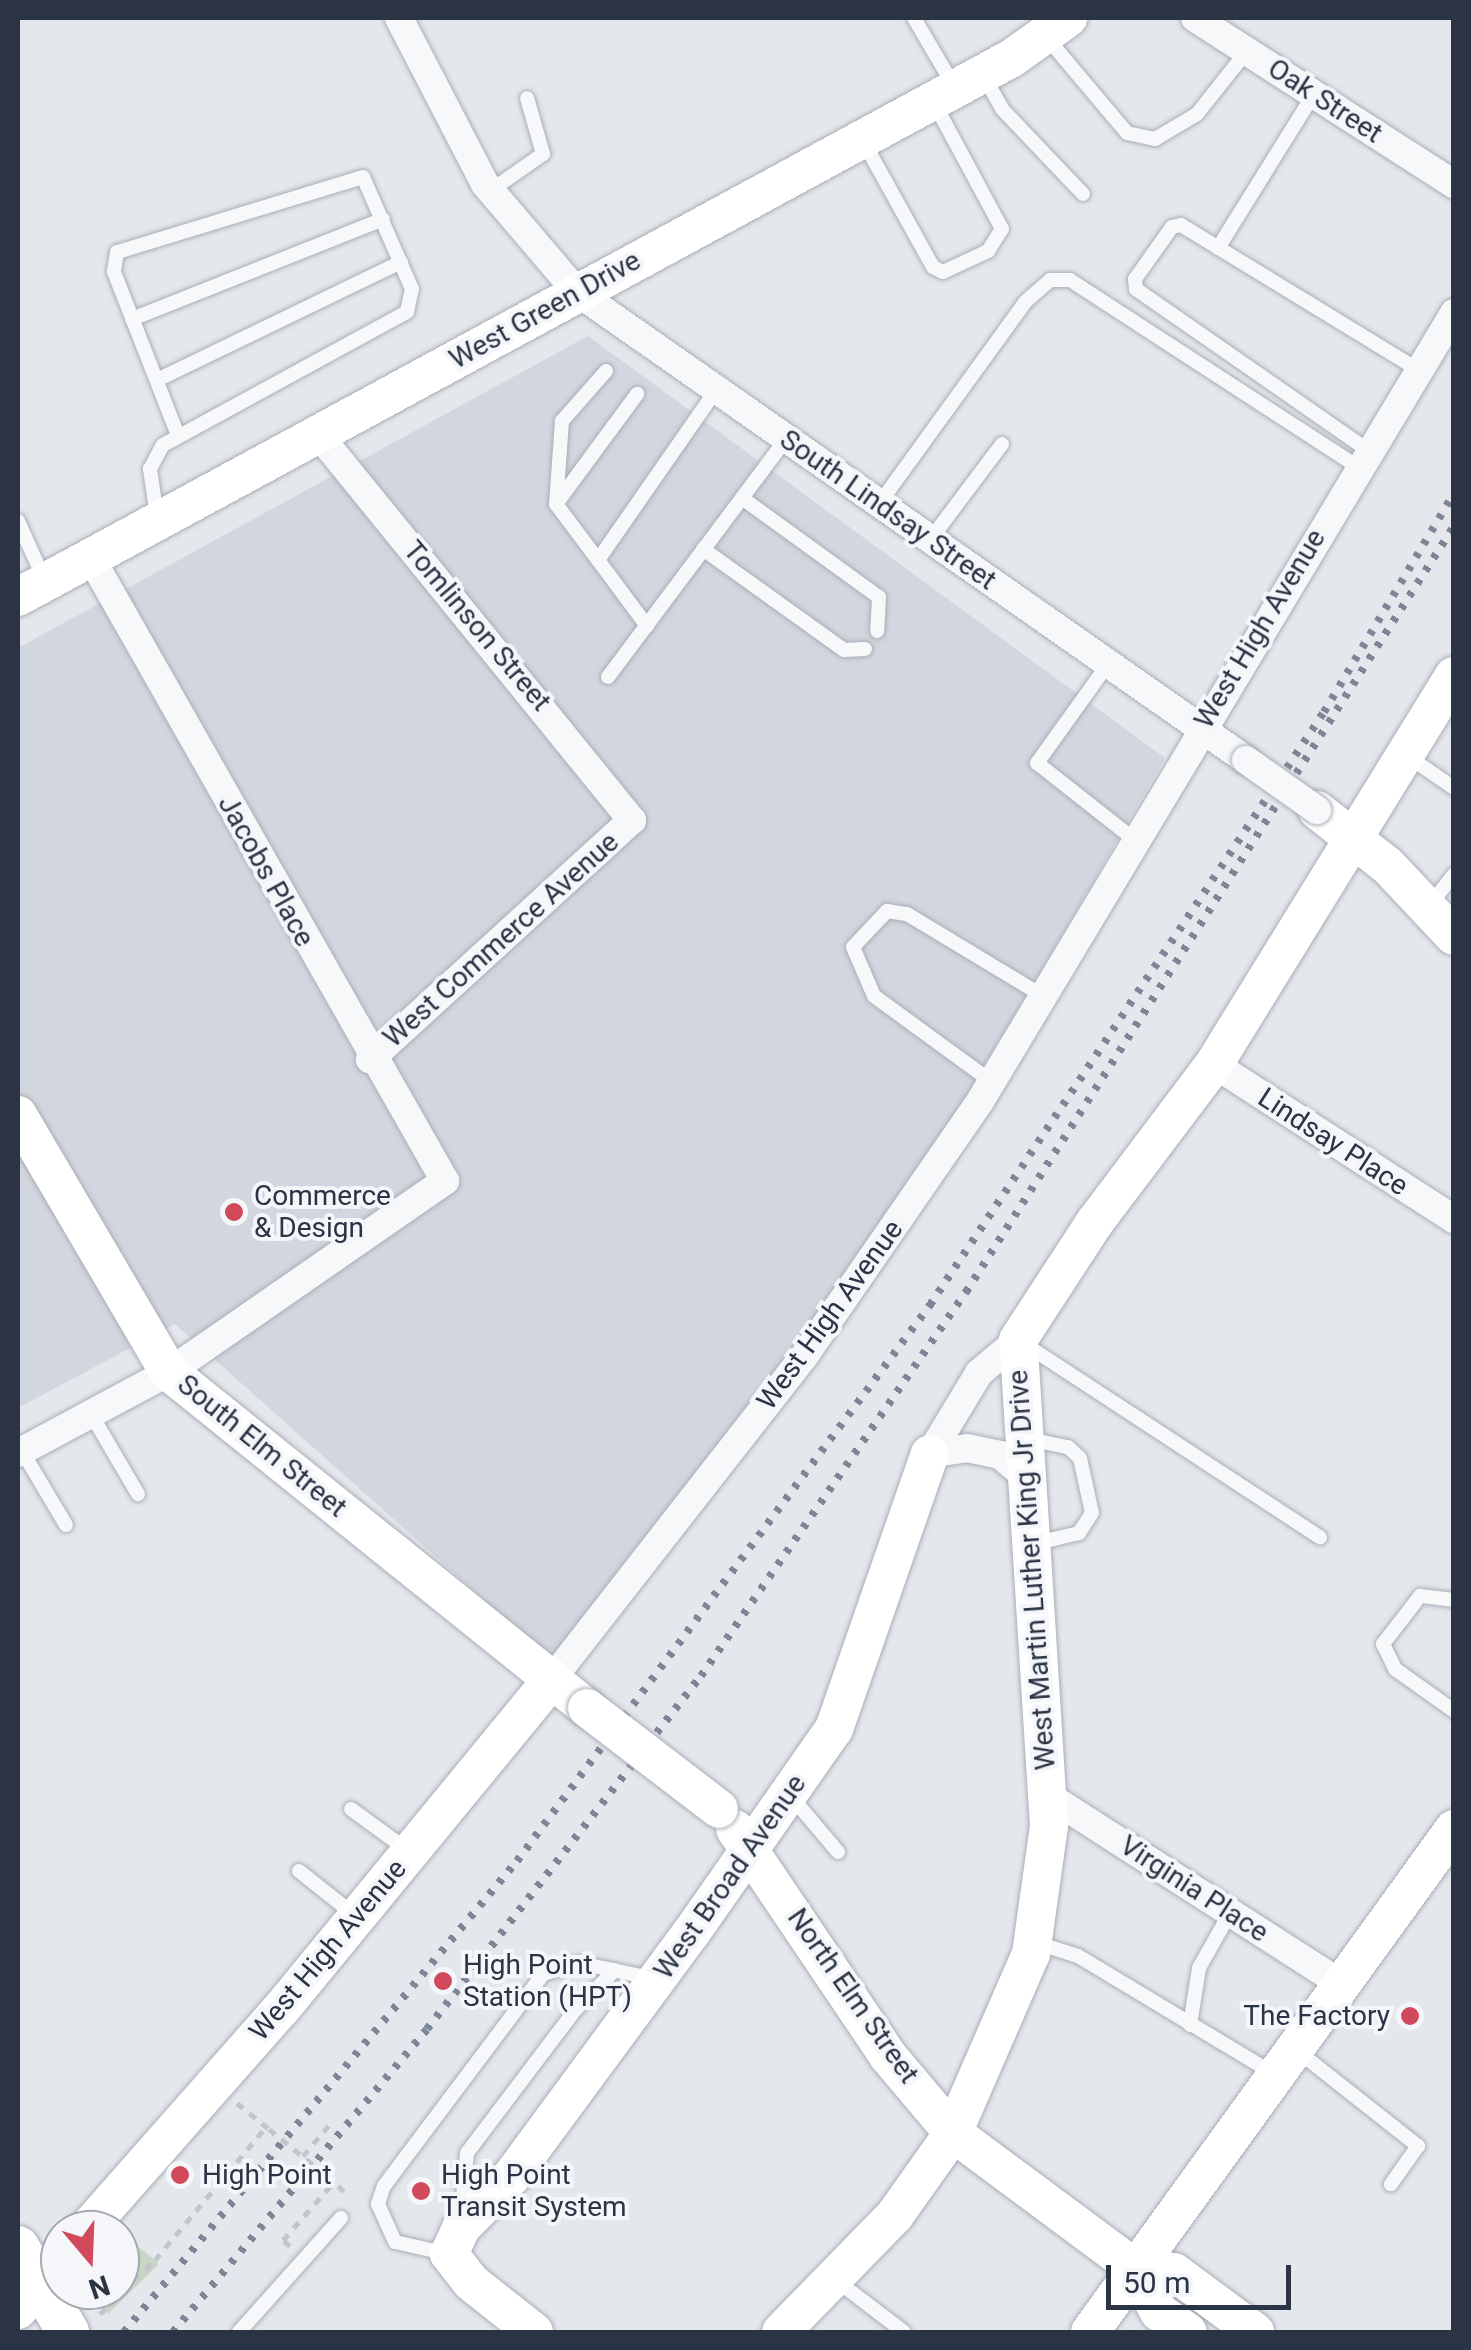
<!DOCTYPE html>
<html>
<head>
<meta charset="utf-8">
<style>
	body { margin:0 }
	#map { position:relative; width:1471px; height:2350px; overflow:hidden; background:#e4e7ec; font-family:Roboto,sans-serif }
	div>[style] { position:absolute }
	.built>* { inset:0; background:#d2d6de }
	.green>* { inset:0; background:#c9d6c5 }
	.path>* { height:5px; margin-top:-2.5px; transform-origin:0; background:repeating-linear-gradient(90deg,#c2c5cb 0 8px,transparent 0 16px) }
	.roads { filter:drop-shadow(0 0 2px #a9aeb7) drop-shadow(0 0 2px #a9aeb7) }
	.lane>* { height:14px; margin:-7px; padding:0 7px; transform-origin:7px; border-radius:7px; background:#f7f8fa }
	.street>* { height:28px; margin:-14px; padding:0 14px; transform-origin:14px; border-radius:14px; background:#f7f8fa }
	.secondary>* { height:38px; margin:-19px; padding:0 19px; transform-origin:19px; border-radius:19px; background:#fff }
	.primary>* { height:42px; margin:-21px; padding:0 21px; transform-origin:21px; border-radius:21px; background:#fff }
	.rail>* { height:8px; margin-top:-4px; transform-origin:0; background:repeating-linear-gradient(90deg,#7d8696 0 5px,transparent 0 15px) }
	.path-bridge>* { height:5px; margin-top:-2.5px; transform-origin:0; background:repeating-linear-gradient(90deg,#c2c5cb 0 8px,transparent 0 16px) }
	.bridges { filter:drop-shadow(0 0 2px #a9aeb7) drop-shadow(0 0 2px #a9aeb7) }
	.street-bridge>* { height:28px; margin:-14px; padding:0 14px; transform-origin:14px; border-radius:14px; background:#f7f8fa }
	.secondary-bridge>* { height:38px; margin:-19px; padding:0 19px; transform-origin:19px; border-radius:19px; background:#fff }
	.dots>* { width:28px; height:28px; translate:-50% -50%; box-sizing:border-box; border:5px solid #f4f6f9; border-radius:50% }
	span { translate:-50% -50%; white-space:nowrap; text-align:center; line-height:1.15; -webkit-text-stroke:8px #f4f6f9; paint-order:stroke }
	.street-label { font-size:28px; color:#2b3445 }
	.poi-label { font-size:28px; color:#2b3445 }
	.left { translate:0 -50%; text-align:left }
	.right { translate:-100% -50%; text-align:right }
	.frame { position:absolute; inset:0; border:20px solid #2b3445; pointer-events:none }
	.north { position:absolute; left:40px; top:2210px; width:100px; height:100px; box-sizing:border-box; background:#f4f6f9; border:2px solid #a4a8b1; border-radius:50%; rotate:161deg; font-size:28px; font-weight:700; line-height:40px; text-align:center; color:#2b3445 }
	.north::after { content:''; display:block; margin:auto; width:35px; height:45px; background:#d1495b; clip-path:polygon(50% 0,100% 100%,50% 72%,0 100%) }
	.scale { position:absolute; left:1106px; top:2265px; width:185px; height:45px; box-sizing:border-box; border:5px solid #2b3445; border-top:0; padding-left:12px; font-size:30px; line-height:35px; white-space:nowrap; color:#2b3445; -webkit-text-stroke:8px #f4f6f9; paint-order:stroke }
</style>
</head>
<body>
<div id="map">
	<div class="built">
		<i style="clip-path:polygon(588px 336px,1165px 758px,935px 1154px,556px 1664px,175px 1324px,18px 1408px,18px 648px)"></i>
	</div>
	<div class="green">
		<i style="clip-path:polygon(120px 2231px,159px 2264px,108px 2314px,95px 2290px,120px 2290px)"></i>
	</div>
	<div class="path">
		<i style="left:237px;top:2103px;width:41px;rotate:39.1deg"></i>
		<i style="left:303px;top:2156px;width:48px;rotate:-50deg"></i>
		<i style="left:326px;top:2175px;width:24px;rotate:42deg"></i>
		<i style="left:290px;top:2246px;width:9px;rotate:-139deg"></i>
		<i style="left:283px;top:2240px;width:77px;rotate:-48.7deg"></i>
		<i style="left:100px;top:2314px;width:77px;rotate:-44.5deg"></i>
		<i style="left:155px;top:2260px;width:173px;rotate:-50.2deg"></i>
	</div>
	<div class="roads">
		<div class="lane">
			<i style="left:914px;top:18px;width:81px;rotate:59.6deg"></i>
			<i style="left:1047px;top:38px;width:124px;rotate:49.9deg"></i>
			<i style="left:1127px;top:133px;width:29px;rotate:12deg"></i>
			<i style="left:1155px;top:139px;width:49px;rotate:-30.8deg"></i>
			<i style="left:1197px;top:114px;width:80px;rotate:-51.6deg"></i>
			<i style="left:983px;top:75px;width:40px;rotate:60.3deg"></i>
			<i style="left:1003px;top:110px;width:116px;rotate:46.4deg"></i>
			<i style="left:862px;top:139px;width:146px;rotate:61deg"></i>
			<i style="left:933px;top:267px;width:11px;rotate:27deg"></i>
			<i style="left:943px;top:272px;width:50px;rotate:-25deg"></i>
			<i style="left:988px;top:251px;width:26px;rotate:-58deg"></i>
			<i style="left:1002px;top:229px;width:145px;rotate:-118.3deg"></i>
			<i style="left:490px;top:191px;width:65px;rotate:-34.9deg"></i>
			<i style="left:543px;top:154px;width:58px;rotate:-105.9deg"></i>
			<i style="left:1218px;top:248px;width:181px;rotate:-58.1deg"></i>
			<i style="left:132px;top:319px;width:270px;rotate:-21.7deg"></i>
			<i style="left:606px;top:371px;width:67px;rotate:131.3deg"></i>
			<i style="left:562px;top:421px;width:83px;rotate:94.1deg"></i>
			<i style="left:556px;top:504px;width:137px;rotate:-53.6deg"></i>
			<i style="left:157px;top:380px;width:271px;rotate:-25.8deg"></i>
			<i style="left:1369px;top:451px;width:284px;rotate:-145.2deg"></i>
			<i style="left:1136px;top:289px;width:10px;rotate:-96deg"></i>
			<i style="left:1135px;top:279px;width:64px;rotate:-54.6deg"></i>
			<i style="left:1172px;top:227px;width:9px;rotate:-13deg"></i>
			<i style="left:1181px;top:225px;width:279px;rotate:31.4deg"></i>
			<i style="left:742px;top:498px;width:169px;rotate:35.9deg"></i>
			<i style="left:879px;top:597px;width:34px;rotate:93deg"></i>
			<i style="left:556px;top:504px;width:70px;rotate:53.1deg"></i>
			<i style="left:879px;top:504px;width:249px;rotate:-54.1deg"></i>
			<i style="left:1025px;top:302px;width:33px;rotate:-41deg"></i>
			<i style="left:1050px;top:280px;width:20px"></i>
			<i style="left:1070px;top:280px;width:345px;rotate:33deg"></i>
			<i style="left:157px;top:516px;width:48px;rotate:-98.5deg"></i>
			<i style="left:150px;top:469px;width:27px;rotate:-62deg"></i>
			<i style="left:163px;top:445px;width:278px;rotate:-28.6deg"></i>
			<i style="left:407px;top:312px;width:24px;rotate:-78deg"></i>
			<i style="left:412px;top:289px;width:122px;rotate:-113.6deg"></i>
			<i style="left:363px;top:177px;width:257px;rotate:163deg"></i>
			<i style="left:117px;top:252px;width:20px;rotate:99deg"></i>
			<i style="left:114px;top:272px;width:175px;rotate:68.6deg"></i>
			<i style="left:18px;top:521px;width:66px;rotate:65.8deg"></i>
			<i style="left:930px;top:540px;width:120px;rotate:-53.1deg"></i>
			<i style="left:703px;top:549px;width:173px;rotate:35.6deg"></i>
			<i style="left:844px;top:650px;width:21px;rotate:-3deg"></i>
			<i style="left:647px;top:626px;width:82px;rotate:-126.6deg"></i>
			<i style="left:598px;top:560px;width:207px;rotate:-55.2deg"></i>
			<i style="left:1108px;top:664px;width:122px;rotate:125.6deg"></i>
			<i style="left:1037px;top:763px;width:125px;rotate:38.2deg"></i>
			<i style="left:608px;top:677px;width:297px;rotate:-53.2deg"></i>
			<i style="left:1409px;top:757px;width:55px;rotate:34.6deg"></i>
			<i style="left:1430px;top:905px;width:39px;rotate:-52deg"></i>
			<i style="left:992px;top:1082px;width:146px;rotate:-143.9deg"></i>
			<i style="left:874px;top:996px;width:53px;rotate:-113.2deg"></i>
			<i style="left:853px;top:947px;width:50px;rotate:-46.6deg"></i>
			<i style="left:887px;top:911px;width:20px;rotate:9deg"></i>
			<i style="left:907px;top:914px;width:159px;rotate:31.1deg"></i>
			<i style="left:1023px;top:1343px;width:355px;rotate:33.2deg"></i>
			<i style="left:91px;top:1414px;width:93px;rotate:59.6deg"></i>
			<i style="left:1029px;top:1439px;width:40px;rotate:12deg"></i>
			<i style="left:1068px;top:1447px;width:16px;rotate:43deg"></i>
			<i style="left:1080px;top:1458px;width:56px;rotate:77.7deg"></i>
			<i style="left:1092px;top:1513px;width:24px;rotate:123deg"></i>
			<i style="left:1079px;top:1533px;width:47px;rotate:166.6deg"></i>
			<i style="left:22px;top:1451px;width:86px;rotate:59.3deg"></i>
			<i style="left:1454px;top:1600px;width:34px;rotate:-173deg"></i>
			<i style="left:1420px;top:1596px;width:61px;rotate:127.6deg"></i>
			<i style="left:1383px;top:1644px;width:28px;rotate:64deg"></i>
			<i style="left:1395px;top:1669px;width:72px;rotate:35.4deg"></i>
			<i style="left:789px;top:1794px;width:76px;rotate:49.8deg"></i>
			<i style="left:351px;top:1809px;width:73px;rotate:36.1deg"></i>
			<i style="left:299px;top:1871px;width:74px;rotate:38.4deg"></i>
			<i style="left:1034px;top:1942px;width:46px;rotate:17.7deg"></i>
			<i style="left:1078px;top:1956px;width:227px;rotate:31deg"></i>
			<i style="left:1190px;top:2025px;width:58px;rotate:-81deg"></i>
			<i style="left:1199px;top:1968px;width:63px;rotate:-60.6deg"></i>
			<i style="left:1295px;top:2049px;width:157px;rotate:38.3deg"></i>
			<i style="left:1418px;top:2146px;width:47px;rotate:125.4deg"></i>
			<i style="left:461px;top:2221px;width:68px;rotate:-85deg"></i>
			<i style="left:467px;top:2153px;width:181px;rotate:-52.9deg"></i>
			<i style="left:576px;top:2009px;width:55px;rotate:-45deg"></i>
			<i style="left:448px;top:2254px;width:54px;rotate:-167.2deg"></i>
			<i style="left:395px;top:2242px;width:42px;rotate:-114.1deg"></i>
			<i style="left:378px;top:2204px;width:19px;rotate:-72deg"></i>
			<i style="left:384px;top:2186px;width:265px;rotate:-53.1deg"></i>
			<i style="left:543px;top:1974px;width:39px;rotate:-17deg"></i>
			<i style="left:580px;top:1963px;width:77px;rotate:12deg"></i>
			<i style="left:837px;top:2281px;width:84px;rotate:37.3deg"></i>
			<i style="left:239px;top:2332px;width:153px;rotate:-48.2deg"></i>
		</div>
		<div class="street">
			<i style="left:399px;top:18px;width:187px;rotate:62.6deg"></i>
			<i style="left:485px;top:184px;width:142px;rotate:49.6deg"></i>
			<i style="left:577px;top:292px;width:816px;rotate:34.97deg"></i>
			<i style="left:1195px;top:18px;width:308px;rotate:32.7deg"></i>
			<i style="left:318px;top:434px;width:498px;rotate:50.9deg"></i>
			<i style="left:632px;top:820px;width:355px;rotate:137.6deg"></i>
			<i style="left:1214px;top:1064px;width:286px;rotate:32.9deg"></i>
			<i style="left:18px;top:1453px;width:171px;rotate:-28.2deg"></i>
			<i style="left:169px;top:1372px;width:336px;rotate:-34.7deg"></i>
			<i style="left:445px;top:1181px;width:717px;rotate:-119.61deg"></i>
			<i style="left:930px;top:1454px;width:95px;rotate:-58.8deg"></i>
			<i style="left:979px;top:1373px;width:51px;rotate:-40.2deg"></i>
			<i style="left:930px;top:1454px;width:37px;rotate:-9deg"></i>
			<i style="left:967px;top:1448px;width:34px;rotate:12deg"></i>
			<i style="left:1000px;top:1455px;width:33px;rotate:40deg"></i>
			<i style="left:552px;top:1679px;width:411px;rotate:-52deg"></i>
			<i style="left:805px;top:1355px;width:306px;rotate:-55.4deg"></i>
			<i style="left:979px;top:1103px;width:922px;rotate:-58.98deg"></i>
			<i style="left:1047px;top:1795px;width:350px;rotate:32.7deg"></i>
		</div>
		<div class="secondary">
			<i style="left:18px;top:597px;width:1131px;rotate:-28.47deg"></i>
			<i style="left:1012px;top:58px;width:69px;rotate:-35.5deg"></i>
			<i style="left:1317px;top:810px;width:90px;rotate:38.3deg"></i>
			<i style="left:1388px;top:866px;width:96px;rotate:46.7deg"></i>
			<i style="left:18px;top:1115px;width:298px;rotate:59.6deg"></i>
			<i style="left:169px;top:1372px;width:536px;rotate:38.79deg"></i>
			<i style="left:735px;top:1829px;width:274px;rotate:56deg"></i>
			<i style="left:888px;top:2056px;width:101px;rotate:49.8deg"></i>
			<i style="left:953px;top:2133px;width:227px;rotate:36.6deg"></i>
			<i style="left:1135px;top:2268px;width:50px;rotate:61.4deg"></i>
			<i style="left:1159px;top:2312px;width:35px;rotate:35deg"></i>
			<i style="left:86px;top:2230px;width:296px;rotate:-48.6deg"></i>
			<i style="left:282px;top:2008px;width:426px;rotate:-50.6deg"></i>
			<i style="left:1135px;top:2268px;width:39px;rotate:6deg"></i>
			<i style="left:1174px;top:2272px;width:101px;rotate:36.5deg"></i>
			<i style="left:18px;top:2310px;width:65px;rotate:-49.4deg"></i>
			<i style="left:534px;top:2332px;width:80px;rotate:-141.6deg"></i>
			<i style="left:471px;top:2282px;width:36px;rotate:-128deg"></i>
			<i style="left:449px;top:2254px;width:29px;rotate:-65deg"></i>
			<i style="left:461px;top:2228px;width:71px;rotate:-45.6deg"></i>
			<i style="left:511px;top:2177px;width:303px;rotate:-53.6deg"></i>
			<i style="left:691px;top:1933px;width:249px;rotate:-55deg"></i>
			<i style="left:834px;top:1729px;width:291px;rotate:-70.8deg"></i>
			<i style="left:781px;top:2332px;width:163px;rotate:-45.7deg"></i>
			<i style="left:895px;top:2215px;width:100px;rotate:-54.7deg"></i>
			<i style="left:953px;top:2133px;width:195px;rotate:-66.5deg"></i>
			<i style="left:1031px;top:1954px;width:129px;rotate:-82deg"></i>
			<i style="left:1049px;top:1826px;width:487px;rotate:-93.6deg"></i>
			<i style="left:1018px;top:1340px;width:141px;rotate:-56.9deg"></i>
			<i style="left:1095px;top:1222px;width:198px;rotate:-53deg"></i>
			<i style="left:1214px;top:1064px;width:456px;rotate:-58.3deg"></i>
			<i style="left:1090px;top:2332px;width:621px;rotate:-54.11deg"></i>
		</div>
		<div class="primary">
			<i style="left:18px;top:2247px;width:99px;rotate:59.5deg"></i>
		</div>
	</div>
	<div class="rail">
		<i style="left:124px;top:2332px;width:613px;rotate:-50.16deg"></i>
		<i style="left:517px;top:1861px;width:693px;rotate:-53.39deg"></i>
		<i style="left:930px;top:1305px;width:712px;rotate:-56.4deg"></i>
		<i style="left:1324px;top:712px;width:255px;rotate:-59.3deg"></i>
		<i style="left:173px;top:2332px;width:395px;rotate:-50deg"></i>
		<i style="left:427px;top:2029px;width:447px;rotate:-52.2deg"></i>
		<i style="left:701px;top:1676px;width:467px;rotate:-55.4deg"></i>
		<i style="left:966px;top:1292px;width:908px;rotate:-57.5deg"></i>
	</div>
	<div class="path-bridge">
		<i style="left:269px;top:2129px;width:73px;rotate:38.9deg"></i>
	</div>
	<div class="bridges">
		<div class="street-bridge">
			<i style="left:1246px;top:760px;width:87px;rotate:35.2deg"></i>
		</div>
		<div class="secondary-bridge">
			<i style="left:587px;top:1708px;width:166px;rotate:37.4deg"></i>
		</div>
	</div>
	<div class="dots">
		<i style="left:234px;top:1212px;background:#d1495b"></i>
		<i style="left:443px;top:1981px;background:#d1495b"></i>
		<i style="left:1410px;top:2016px;background:#d1495b"></i>
		<i style="left:180px;top:2175px;background:#d1495b"></i>
		<i style="left:421px;top:2191px;background:#d1495b"></i>
	</div>
	<div class="street-label">
		<span style="left:1325px;top:101px;rotate:33deg">Oak Street</span>
		<span style="left:545px;top:310px;rotate:-29deg">West Green Drive</span>
		<span style="left:888px;top:510px;rotate:35deg">South Lindsay Street</span>
		<span style="left:477px;top:626px;rotate:50deg">Tomlinson Street</span>
		<span style="left:1260px;top:629px;rotate:-59deg">West High Avenue</span>
		<span style="left:266px;top:871px;rotate:61deg">Jacobs Place</span>
		<span style="left:501px;top:940px;rotate:-42deg">West Commerce Avenue</span>
		<span style="left:1333px;top:1142px;rotate:33deg">Lindsay Place</span>
		<span style="left:830px;top:1315px;rotate:-54deg">West High Avenue</span>
		<span style="left:262px;top:1446px;rotate:39deg">South Elm Street</span>
		<span style="left:1032px;top:1570px;rotate:-94deg">West Martin Luther King Jr Drive</span>
		<span style="left:730px;top:1877px;rotate:-55deg">West Broad Avenue</span>
		<span style="left:1194px;top:1889px;rotate:33deg">Virginia Place</span>
		<span style="left:328px;top:1950px;rotate:-50deg">West High Avenue</span>
		<span style="left:853px;top:1996px;rotate:55deg">North Elm Street</span>
	</div>
	<div class="poi-label">
		<span class="left" style="left:254px;top:1212px">Commerce<br>&amp; Design</span>
		<span class="left" style="left:463px;top:1981px">High Point<br>Station (HPT)</span>
		<span class="right" style="left:1390px;top:2016px">The Factory</span>
		<span class="left" style="left:202px;top:2175px">High Point</span>
		<span class="left" style="left:441px;top:2191px">High Point<br>Transit System</span>
	</div>
	<div class="frame"></div>
	<div class="north">N</div>
	<div class="scale">50 m</div>
</div>
</body>
</html>
